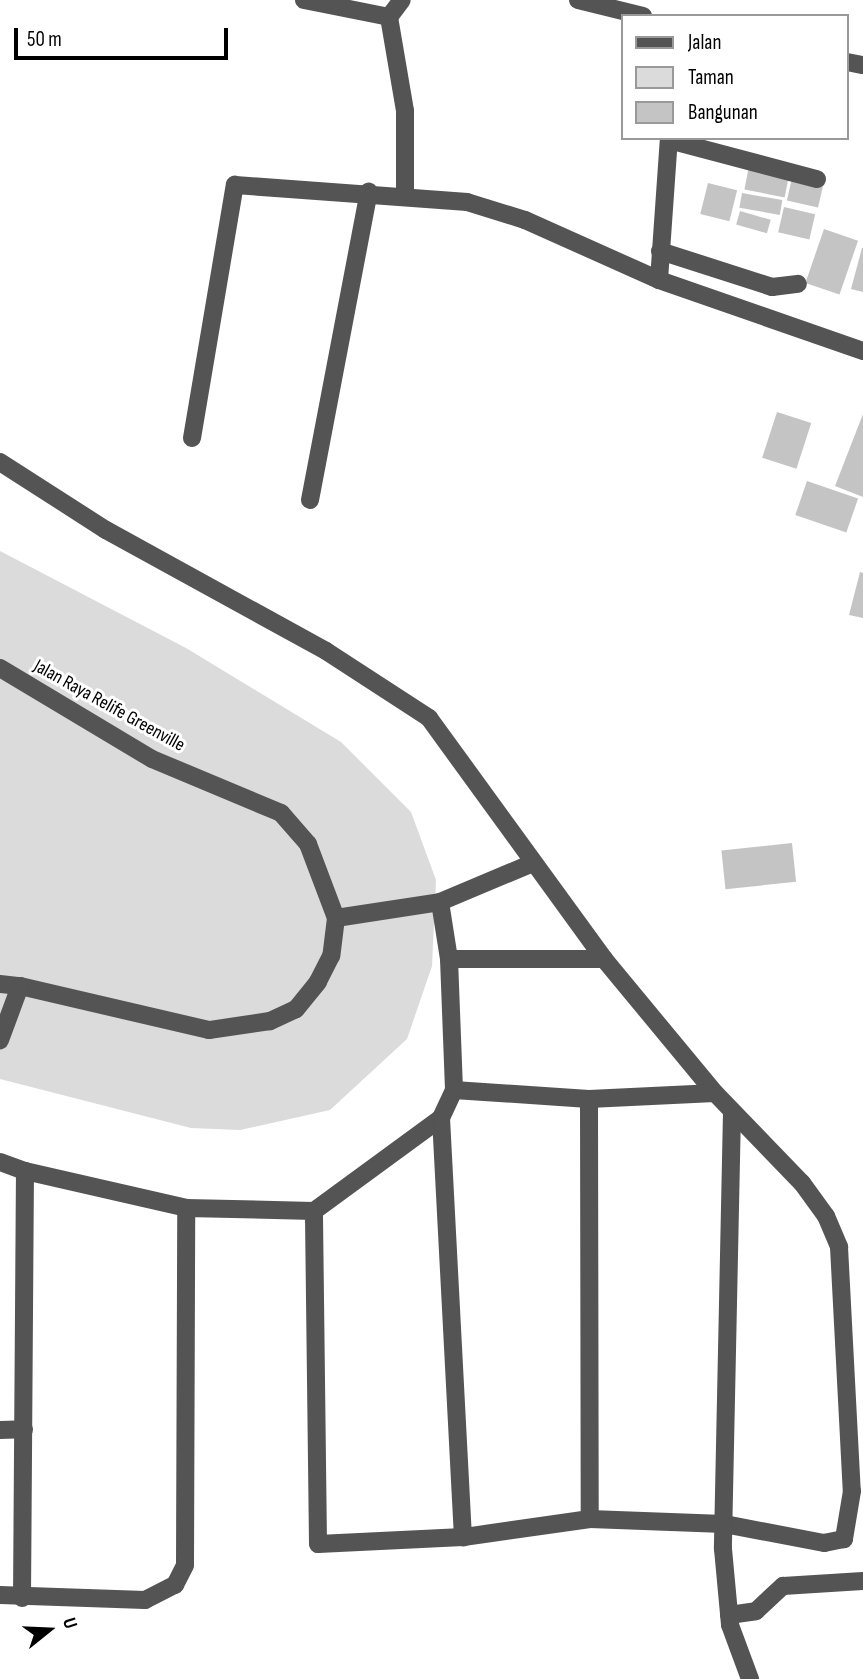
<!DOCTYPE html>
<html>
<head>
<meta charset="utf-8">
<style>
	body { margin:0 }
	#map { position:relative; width:863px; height:1679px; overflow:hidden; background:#fff; font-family:"Sofia Sans Condensed",sans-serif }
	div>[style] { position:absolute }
	.green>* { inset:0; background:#dbdbdb }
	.building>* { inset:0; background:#c4c4c4; transform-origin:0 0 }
	.minor>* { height:18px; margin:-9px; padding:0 9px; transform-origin:9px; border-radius:9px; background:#545454 }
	span { translate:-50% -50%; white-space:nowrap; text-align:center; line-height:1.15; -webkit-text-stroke:6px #fff; paint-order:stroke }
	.street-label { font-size:19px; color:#000 }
	.legend { position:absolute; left:621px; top:14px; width:228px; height:126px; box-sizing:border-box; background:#fff; border:2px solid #999; margin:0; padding:9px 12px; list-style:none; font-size:21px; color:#000 }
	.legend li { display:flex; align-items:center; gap:14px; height:35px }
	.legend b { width:35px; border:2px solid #999 }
	.north { position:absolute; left:14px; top:1595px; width:70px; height:70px; -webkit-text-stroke:5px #fff; paint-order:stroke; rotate:72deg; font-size:19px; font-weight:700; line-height:28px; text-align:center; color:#000 }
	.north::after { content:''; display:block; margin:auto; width:24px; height:32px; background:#000; clip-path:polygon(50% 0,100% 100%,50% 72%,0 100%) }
	.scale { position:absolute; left:14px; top:28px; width:214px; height:32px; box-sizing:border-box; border:4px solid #000; border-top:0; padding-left:9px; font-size:21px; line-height:24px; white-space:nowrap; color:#000; -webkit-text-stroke:5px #fff; paint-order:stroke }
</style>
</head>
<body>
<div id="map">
	<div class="green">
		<i style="clip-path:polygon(0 551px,186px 648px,341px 742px,411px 812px,436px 880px,432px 966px,407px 1039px,330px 1110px,240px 1130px,191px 1128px,0 1079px)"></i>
	</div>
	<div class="building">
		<i style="left:749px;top:166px;width:41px;height:24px;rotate:11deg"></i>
		<i style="left:792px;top:178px;width:32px;height:23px;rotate:13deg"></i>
		<i style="left:708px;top:183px;width:30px;height:32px;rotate:14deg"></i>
		<i style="left:742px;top:193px;width:41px;height:15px;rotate:10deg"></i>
		<i style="left:784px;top:207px;width:32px;height:26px;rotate:13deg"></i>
		<i style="left:740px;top:211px;width:32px;height:14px;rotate:16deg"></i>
		<i style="left:824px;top:229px;width:36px;height:57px;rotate:19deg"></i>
		<i style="clip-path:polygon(862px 248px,863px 248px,863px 292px,851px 289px)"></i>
		<i style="left:777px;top:412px;width:36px;height:48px;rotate:18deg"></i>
		<i style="clip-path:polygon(863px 414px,863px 497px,835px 486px)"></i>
		<i style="left:807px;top:481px;width:54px;height:36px;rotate:19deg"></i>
		<i style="clip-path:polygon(860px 572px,863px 573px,863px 618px,849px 615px)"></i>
		<i style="left:792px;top:843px;width:39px;height:71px;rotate:84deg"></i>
	</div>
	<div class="minor">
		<i style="left:304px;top:0;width:87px;rotate:11.3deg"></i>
		<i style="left:389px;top:17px;width:21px;rotate:-53deg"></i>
		<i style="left:578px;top:0;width:67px;rotate:13.8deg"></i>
		<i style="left:389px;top:17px;width:95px;rotate:80.3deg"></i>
		<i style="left:405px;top:111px;width:83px;rotate:90deg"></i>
		<i style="left:847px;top:62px;width:16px;rotate:11deg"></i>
		<i style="left:669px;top:140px;width:153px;rotate:14.8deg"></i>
		<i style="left:660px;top:251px;width:118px;rotate:17.8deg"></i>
		<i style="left:772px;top:287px;width:26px;rotate:-7deg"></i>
		<i style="left:659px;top:280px;width:142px;rotate:-86deg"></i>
		<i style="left:192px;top:438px;width:257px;rotate:-80.4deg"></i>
		<i style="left:235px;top:185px;width:233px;rotate:4.2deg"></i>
		<i style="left:467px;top:202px;width:61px;rotate:17.2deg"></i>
		<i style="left:525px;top:220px;width:147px;rotate:24.1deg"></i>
		<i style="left:659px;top:280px;width:216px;rotate:19.2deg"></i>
		<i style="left:0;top:462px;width:126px;rotate:32.7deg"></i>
		<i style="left:106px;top:530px;width:251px;rotate:28.8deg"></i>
		<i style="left:326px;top:651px;width:123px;rotate:33deg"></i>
		<i style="left:429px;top:718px;width:298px;rotate:54deg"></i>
		<i style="left:604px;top:959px;width:174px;rotate:50.4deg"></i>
		<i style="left:715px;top:1093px;width:125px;rotate:46deg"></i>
		<i style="left:802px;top:1183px;width:41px;rotate:54deg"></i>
		<i style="left:826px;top:1216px;width:34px;rotate:67deg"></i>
		<i style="left:839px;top:1247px;width:244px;rotate:87deg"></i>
		<i style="left:852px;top:1491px;width:49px;rotate:99.5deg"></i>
		<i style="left:844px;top:1539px;width:20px;rotate:169deg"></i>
		<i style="left:824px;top:1543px;width:102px;rotate:-169.2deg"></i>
		<i style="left:724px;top:1524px;width:134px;rotate:-177.9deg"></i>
		<i style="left:590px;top:1519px;width:128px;rotate:171.9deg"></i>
		<i style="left:463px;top:1537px;width:145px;rotate:177.2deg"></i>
		<i style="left:318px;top:1544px;width:333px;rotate:-90.7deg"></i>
		<i style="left:314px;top:1211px;width:157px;rotate:-36.2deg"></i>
		<i style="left:310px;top:500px;width:314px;rotate:-79.2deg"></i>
		<i style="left:0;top:668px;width:177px;rotate:30.9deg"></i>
		<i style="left:152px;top:759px;width:140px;rotate:22.7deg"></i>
		<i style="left:281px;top:813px;width:41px;rotate:48.9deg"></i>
		<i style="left:308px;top:844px;width:79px;rotate:69.3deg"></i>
		<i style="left:336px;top:918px;width:38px;rotate:97deg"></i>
		<i style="left:331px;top:956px;width:29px;rotate:117deg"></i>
		<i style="left:318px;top:982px;width:35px;rotate:129deg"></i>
		<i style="left:296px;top:1009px;width:29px;rotate:155deg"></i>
		<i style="left:270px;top:1021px;width:62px;rotate:171.6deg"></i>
		<i style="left:209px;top:1030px;width:194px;rotate:-166.9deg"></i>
		<i style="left:20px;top:986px;width:58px;rotate:110.3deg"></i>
		<i style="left:440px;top:902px;width:58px;rotate:81deg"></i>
		<i style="left:449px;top:959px;width:131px;rotate:87.8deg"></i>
		<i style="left:454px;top:1090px;width:31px;rotate:115deg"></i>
		<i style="left:441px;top:1118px;width:420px;rotate:87deg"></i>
		<i style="left:336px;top:918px;width:105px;rotate:-8.7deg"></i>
		<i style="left:440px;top:902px;width:101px;rotate:-22.8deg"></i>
		<i style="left:449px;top:959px;width:155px"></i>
		<i style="left:0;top:984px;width:20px;rotate:6deg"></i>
		<i style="left:454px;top:1090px;width:135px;rotate:3.8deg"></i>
		<i style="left:589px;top:1099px;width:126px;rotate:-2.7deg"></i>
		<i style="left:589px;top:1099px;width:420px;rotate:89.9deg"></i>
		<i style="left:732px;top:1112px;width:437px;rotate:91.2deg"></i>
		<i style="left:723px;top:1549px;width:76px;rotate:84.7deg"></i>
		<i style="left:730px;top:1625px;width:58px;rotate:69.7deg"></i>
		<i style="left:0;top:1162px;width:27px;rotate:20deg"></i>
		<i style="left:0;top:1430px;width:24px;rotate:-2deg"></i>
		<i style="left:0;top:1595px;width:145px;rotate:2deg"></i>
		<i style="left:145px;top:1600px;width:34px;rotate:-27deg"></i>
		<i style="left:175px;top:1585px;width:22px;rotate:-63deg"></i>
		<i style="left:185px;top:1565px;width:357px;rotate:-89.8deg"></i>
		<i style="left:22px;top:1598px;width:427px;rotate:-89.6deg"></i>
		<i style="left:25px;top:1171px;width:165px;rotate:12.9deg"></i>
		<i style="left:186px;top:1208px;width:128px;rotate:1.3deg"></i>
		<i style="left:729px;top:1615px;width:27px;rotate:-8deg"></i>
		<i style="left:756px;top:1611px;width:37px;rotate:-43deg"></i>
		<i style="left:783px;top:1586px;width:80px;rotate:-3.6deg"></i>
	</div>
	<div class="street-label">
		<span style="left:109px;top:706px;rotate:29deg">Jalan Raya Relife Greenville</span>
	</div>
	<ul class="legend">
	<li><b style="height:9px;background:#545454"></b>Jalan</li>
	<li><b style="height:19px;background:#dbdbdb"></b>Taman</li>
	<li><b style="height:19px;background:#c4c4c4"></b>Bangunan</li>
	</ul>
	<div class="north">U</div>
	<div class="scale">50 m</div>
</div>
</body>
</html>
